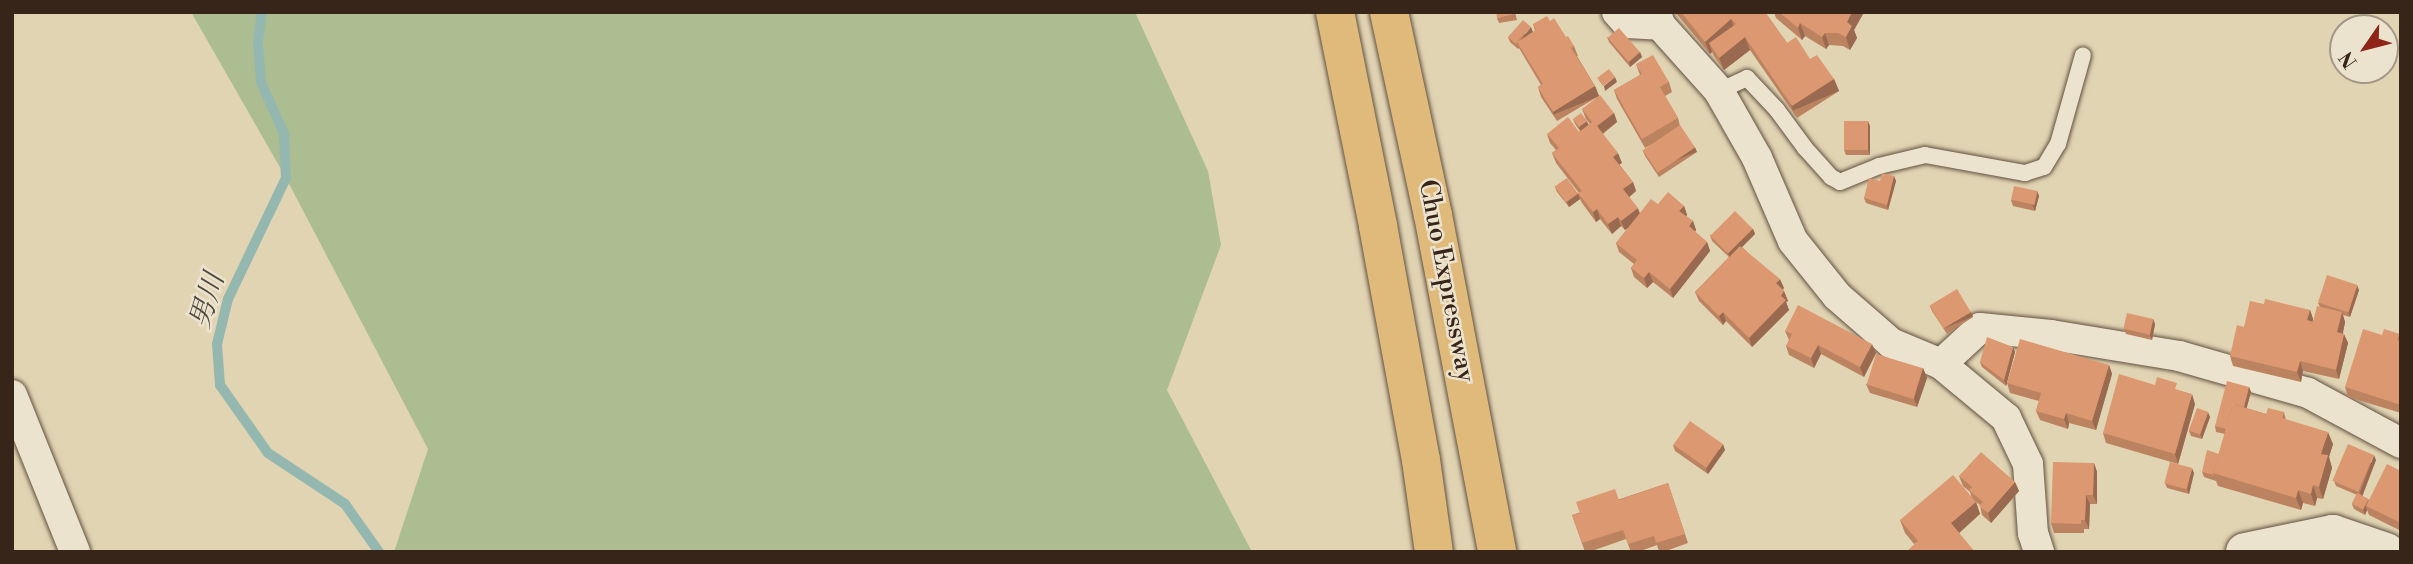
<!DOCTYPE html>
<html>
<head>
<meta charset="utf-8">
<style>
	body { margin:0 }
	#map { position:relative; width:2413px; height:564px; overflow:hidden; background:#e1d4b3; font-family:"Libre Bodoni","Noto Serif JP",serif }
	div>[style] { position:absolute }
	.green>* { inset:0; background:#acbe91 }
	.stream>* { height:10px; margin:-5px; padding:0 5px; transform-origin:5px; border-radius:5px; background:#94b8af }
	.roads { filter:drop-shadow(0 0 2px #625140) drop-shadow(0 0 2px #625140) }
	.lane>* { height:16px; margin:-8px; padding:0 8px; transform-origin:8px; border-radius:8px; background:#ece3ce }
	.street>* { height:30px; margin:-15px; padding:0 15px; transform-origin:15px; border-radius:15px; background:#ece3ce }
	.secondary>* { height:38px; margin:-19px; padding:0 19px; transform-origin:19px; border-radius:19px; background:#ece3ce }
	.highway>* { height:38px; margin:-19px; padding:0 19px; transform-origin:19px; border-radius:19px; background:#e0ba7a }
	.wall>* { inset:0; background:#bc8361 }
	.shaded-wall>* { inset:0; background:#996a4f; transform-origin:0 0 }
	.building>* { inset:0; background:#db9871; transform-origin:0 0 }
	span { translate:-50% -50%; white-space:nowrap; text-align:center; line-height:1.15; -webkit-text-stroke:5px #ece3ce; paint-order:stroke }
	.street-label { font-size:26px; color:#38251a }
	.water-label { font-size:28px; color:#4f4a3f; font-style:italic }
	.frame { position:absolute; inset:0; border:14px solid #38251a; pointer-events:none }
	.north { position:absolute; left:2329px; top:14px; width:70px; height:70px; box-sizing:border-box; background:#ece3ce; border:2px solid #a49786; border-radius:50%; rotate:235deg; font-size:19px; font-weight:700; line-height:28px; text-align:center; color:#38251a }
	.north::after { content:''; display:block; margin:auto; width:24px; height:32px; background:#8f2418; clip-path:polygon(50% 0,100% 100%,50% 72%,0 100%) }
</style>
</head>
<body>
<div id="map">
	<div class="green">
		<i style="clip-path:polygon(191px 12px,1135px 12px,1208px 171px,1221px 245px,1167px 390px,1252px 552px,394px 552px,428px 449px,286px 178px)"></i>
	</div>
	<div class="stream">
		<i style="left:262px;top:12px;width:30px;rotate:98deg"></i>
		<i style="left:258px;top:42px;width:40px;rotate:85.7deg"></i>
		<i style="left:261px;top:82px;width:57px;rotate:66.1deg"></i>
		<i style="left:284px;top:134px;width:44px;rotate:87.4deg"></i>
		<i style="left:286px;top:178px;width:134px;rotate:115.6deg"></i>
		<i style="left:228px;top:299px;width:46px;rotate:103.7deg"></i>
		<i style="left:217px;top:344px;width:41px;rotate:85.8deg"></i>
		<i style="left:220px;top:385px;width:83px;rotate:54.8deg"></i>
		<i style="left:268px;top:453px;width:92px;rotate:33.5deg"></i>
		<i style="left:345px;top:504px;width:59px;rotate:54.7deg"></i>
	</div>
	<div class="roads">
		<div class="lane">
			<i style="left:1719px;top:91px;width:31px;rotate:-25deg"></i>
			<i style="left:1747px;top:78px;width:44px;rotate:46.8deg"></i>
			<i style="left:1777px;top:110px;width:47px;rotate:53.6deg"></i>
			<i style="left:1805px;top:148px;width:39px;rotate:48deg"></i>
			<i style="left:1831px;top:177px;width:10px;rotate:29deg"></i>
			<i style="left:1840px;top:182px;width:42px;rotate:-22.3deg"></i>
			<i style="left:1879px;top:166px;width:47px;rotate:-13.4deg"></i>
			<i style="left:1925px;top:155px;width:102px;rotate:10.2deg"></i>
			<i style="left:2025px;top:173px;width:20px;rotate:-18deg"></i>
			<i style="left:2044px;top:167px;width:27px;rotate:-59deg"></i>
			<i style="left:2058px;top:144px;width:92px;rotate:-74.3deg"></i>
		</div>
		<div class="street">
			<i style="left:1617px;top:12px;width:15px;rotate:48deg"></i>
			<i style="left:1627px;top:23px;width:33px;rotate:3deg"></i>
			<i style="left:1656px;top:12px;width:14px;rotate:73deg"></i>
			<i style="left:1660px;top:25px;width:89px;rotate:48.2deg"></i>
			<i style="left:1719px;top:91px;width:77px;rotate:60.4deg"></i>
			<i style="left:1757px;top:158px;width:90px;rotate:66.6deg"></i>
			<i style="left:1793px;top:241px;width:70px;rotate:51.3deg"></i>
			<i style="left:1837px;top:296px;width:72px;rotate:41deg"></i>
			<i style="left:1891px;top:343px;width:54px;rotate:22.8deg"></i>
			<i style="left:1941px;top:364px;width:85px;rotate:39.7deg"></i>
			<i style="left:2006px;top:418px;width:51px;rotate:64.4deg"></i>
			<i style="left:2028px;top:464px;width:69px;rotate:85.9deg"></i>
			<i style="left:2033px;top:533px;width:20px;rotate:72deg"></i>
			<i style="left:1941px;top:364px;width:53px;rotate:-42.7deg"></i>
			<i style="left:1980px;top:328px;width:71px;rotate:5.6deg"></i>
			<i style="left:2051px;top:335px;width:130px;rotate:9.3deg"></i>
			<i style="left:2179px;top:356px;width:134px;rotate:16deg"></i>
			<i style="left:2308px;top:393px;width:106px;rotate:28.3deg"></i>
			<i style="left:12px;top:395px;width:169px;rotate:68.1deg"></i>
		</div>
		<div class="secondary">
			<i style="left:2245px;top:552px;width:90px;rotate:-11.6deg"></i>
			<i style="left:2333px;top:534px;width:56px;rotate:18.8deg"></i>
		</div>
		<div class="highway">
			<i style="left:1335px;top:12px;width:218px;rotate:78.6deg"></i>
			<i style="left:1378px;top:226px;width:238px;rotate:79.6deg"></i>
			<i style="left:1421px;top:460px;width:93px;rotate:82deg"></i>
			<i style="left:1389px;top:12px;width:208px;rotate:77.8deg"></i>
			<i style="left:1433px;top:215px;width:343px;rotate:79.2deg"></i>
		</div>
	</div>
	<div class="wall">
		<i style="clip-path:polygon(1515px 12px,1517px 20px,1499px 23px,1497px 18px)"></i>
		<i style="clip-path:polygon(1675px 12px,1765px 12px,1787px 43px,1834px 79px,1839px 91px,1797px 118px,1750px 50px,1724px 70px,1714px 56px,1712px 52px,1710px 54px)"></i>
		<i style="clip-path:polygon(1774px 12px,1862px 12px,1863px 14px,1854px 30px,1857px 38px,1850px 50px,1843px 46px,1829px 45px,1826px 49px,1805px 36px,1802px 40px,1776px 18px)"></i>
		<i style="clip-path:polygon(1550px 21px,1574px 46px,1578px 56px,1577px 56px,1595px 86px,1599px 96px,1557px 121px,1541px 97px,1538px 87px,1541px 85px,1519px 48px,1518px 49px,1510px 42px,1508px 37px,1533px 32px,1535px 31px,1533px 24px)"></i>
		<i style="clip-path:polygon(1607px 37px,1640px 52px,1642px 57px,1630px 67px,1609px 42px)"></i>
		<i style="clip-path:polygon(1636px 64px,1669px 82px,1672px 92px,1665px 96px,1678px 118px,1680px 126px,1697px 152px,1659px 177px,1645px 156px,1643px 151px,1654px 143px,1645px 148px,1617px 99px,1614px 90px,1640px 75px)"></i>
		<i style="clip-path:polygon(1582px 109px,1614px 113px,1617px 122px,1603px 134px,1622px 163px,1619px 164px,1633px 182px,1636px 191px,1629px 197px,1640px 213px,1658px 204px,1684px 206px,1687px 215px,1686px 216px,1693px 221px,1696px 230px,1695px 232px,1707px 242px,1710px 251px,1673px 298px,1653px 282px,1647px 288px,1634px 277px,1631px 268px,1634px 264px,1619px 252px,1616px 243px,1628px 228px,1625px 230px,1621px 226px,1612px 234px,1600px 219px,1596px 222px,1582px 203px,1580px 199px,1569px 207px,1557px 192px,1555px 187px,1578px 193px,1579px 193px,1556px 163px,1552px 153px,1556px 150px,1550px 143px,1547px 134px,1579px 132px,1580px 131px,1575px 124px,1573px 119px,1588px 125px,1590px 124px,1586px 119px)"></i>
		<i style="clip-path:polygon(1870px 126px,1870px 155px,1846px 155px,1844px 150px)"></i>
		<i style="clip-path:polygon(1894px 176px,1896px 181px,1888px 210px,1866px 203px,1864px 198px,1880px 181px)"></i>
		<i style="clip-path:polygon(2037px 191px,2039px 196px,2035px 211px,2013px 206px,2011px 200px)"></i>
		<i style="clip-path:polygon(1753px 229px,1755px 234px,1742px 247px,1784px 288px,1783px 289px,1788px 301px,1786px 302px,1789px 310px,1752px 347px,1726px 321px,1723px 325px,1699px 301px,1695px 292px,1729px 257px,1712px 241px,1710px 235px)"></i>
		<i style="clip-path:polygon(2359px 290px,2350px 317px,2343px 315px,2345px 322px,2343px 333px,2348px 343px,2339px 379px,2303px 371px,2301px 382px,2233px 366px,2230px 356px,2244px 327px,2264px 304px,2310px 310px,2313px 319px,2312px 322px,2313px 322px,2320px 307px,2318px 303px)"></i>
		<i style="clip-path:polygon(1930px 306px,1971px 312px,1973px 317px,1947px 334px,1932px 311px)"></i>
		<i style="clip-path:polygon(2153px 319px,2155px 324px,2152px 340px,2126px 334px,2124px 329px)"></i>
		<i style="clip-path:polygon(1785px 331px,1876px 353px,1864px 377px,1821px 354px,1814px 368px,1789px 355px,1786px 346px,1789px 340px)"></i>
		<i style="clip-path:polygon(2400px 334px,2401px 413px,2348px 397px,2345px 387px)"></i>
		<i style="clip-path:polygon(2015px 352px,2007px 382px,2109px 365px,2112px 374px,2096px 430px,2069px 423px,2068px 429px,2040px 420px,2036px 411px,2039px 401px,2010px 393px,2007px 383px,2006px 386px,1982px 367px,1980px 362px)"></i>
		<i style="clip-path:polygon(1923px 368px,1927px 378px,1917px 407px,1870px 393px,1866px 384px)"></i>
		<i style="clip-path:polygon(2155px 385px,2180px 391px,2195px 404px,2178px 464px,2106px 443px,2103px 433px)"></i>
		<i style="clip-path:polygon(2249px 387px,2251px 392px,2246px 408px,2266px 414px,2284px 412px,2286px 420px,2333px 444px,2329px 457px,2332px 468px,2323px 499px,2317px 498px,2315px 506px,2303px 503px,2301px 510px,2218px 486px,2216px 481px,2204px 477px,2202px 472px,2219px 454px,2225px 434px,2216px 432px,2215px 426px)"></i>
		<i style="clip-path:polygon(2210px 417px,2202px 439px,2191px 436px,2189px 431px)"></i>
		<i style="clip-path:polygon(1673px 445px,1725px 450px,1708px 474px,1675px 451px)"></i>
		<i style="clip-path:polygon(2376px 460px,2362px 496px,2369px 500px,2401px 471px,2401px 531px,2369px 515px,2367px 510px,2365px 515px,2354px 509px,2352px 504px,2357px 495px,2336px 486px,2334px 481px)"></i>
		<i style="clip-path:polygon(2094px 463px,2097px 472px,2097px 504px,2090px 504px,2089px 529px,2084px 529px,2084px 533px,2054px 533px,2051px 523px)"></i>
		<i style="clip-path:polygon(2194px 473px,2189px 494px,2167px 488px,2165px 483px)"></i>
		<i style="clip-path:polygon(1959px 476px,2015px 482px,2019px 491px,1991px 523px,1982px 515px,1980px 505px,1976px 502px,1980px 514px,1914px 544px,1905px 533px,1900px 520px,1972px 498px,1970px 492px,1963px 486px)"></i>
		<i style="clip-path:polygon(1668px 483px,1688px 543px,1663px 552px,1659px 552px,1657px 545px,1638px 552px,1631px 552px,1626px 539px,1589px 552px,1585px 552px,1572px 515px)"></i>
	</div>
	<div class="shaded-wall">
		<i style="clip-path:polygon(1852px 12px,1862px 12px,1863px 14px,1854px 30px,1857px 38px,1850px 50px,1846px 37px,1847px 22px)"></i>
		<i style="clip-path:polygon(1731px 19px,1736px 32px,1709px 43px,1712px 52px,1710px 54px,1705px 42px)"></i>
		<i style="clip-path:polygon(1800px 23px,1805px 36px,1802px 40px,1798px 28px)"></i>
		<i style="clip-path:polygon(1531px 27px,1533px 32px,1518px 43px)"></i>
		<i style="clip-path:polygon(1825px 33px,1829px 45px,1826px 49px,1822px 37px)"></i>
		<i style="clip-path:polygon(1745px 37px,1750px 50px,1724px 70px,1719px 58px)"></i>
		<i style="clip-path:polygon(1640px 52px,1642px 57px,1630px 67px,1629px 62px)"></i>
		<i style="clip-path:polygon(1615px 77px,1617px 82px,1605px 91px,1604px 86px)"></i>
		<i style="left:1834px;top:79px;width:13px;height:50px;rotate:67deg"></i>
		<i style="left:1595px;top:86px;width:11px;height:49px;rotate:68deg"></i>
		<i style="clip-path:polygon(1614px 113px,1617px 122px,1600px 135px,1597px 126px)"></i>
		<i style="clip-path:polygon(1587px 121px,1589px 126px,1581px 132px,1579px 127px)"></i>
		<i style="clip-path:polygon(1868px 121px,1870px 126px,1870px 155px,1868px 150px)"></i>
		<i style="left:1695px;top:147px;width:5px;height:45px;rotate:68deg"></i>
		<i style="clip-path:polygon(1618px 153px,1622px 163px,1617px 166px,1613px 157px)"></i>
		<i style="clip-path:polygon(1894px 176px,1896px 181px,1888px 210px,1887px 205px)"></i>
		<i style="clip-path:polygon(1633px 182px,1636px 191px,1627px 199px,1623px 189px)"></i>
		<i style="clip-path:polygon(2037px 191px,2039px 196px,2035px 211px,2033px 206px)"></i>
		<i style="clip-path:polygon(1578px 194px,1580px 199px,1569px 207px,1567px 202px)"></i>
		<i style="clip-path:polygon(1684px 206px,1687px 215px,1683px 220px,1679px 211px)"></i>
		<i style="clip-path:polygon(1638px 208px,1641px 217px,1625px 230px,1621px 221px)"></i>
		<i style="clip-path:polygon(1597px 209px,1600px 219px,1596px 222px,1593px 212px)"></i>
		<i style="clip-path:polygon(1618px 217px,1621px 226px,1612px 234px,1608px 224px)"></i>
		<i style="clip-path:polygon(1693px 221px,1696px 230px,1692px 236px,1689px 226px)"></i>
		<i style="clip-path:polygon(1753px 229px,1755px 234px,1730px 259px,1728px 253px)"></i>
		<i style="clip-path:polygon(1707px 242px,1710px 251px,1673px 298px,1670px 289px)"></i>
		<i style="clip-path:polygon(1649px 272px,1653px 282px,1647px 288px,1644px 278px)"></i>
		<i style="clip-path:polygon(1780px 279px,1784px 288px,1780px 292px,1776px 283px)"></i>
		<i style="clip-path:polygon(2357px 285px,2359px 290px,2350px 317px,2348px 312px)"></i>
		<i style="clip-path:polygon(1784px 291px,1788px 301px,1786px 302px,1789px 310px,1752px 347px,1749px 338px)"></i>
		<i style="clip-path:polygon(2310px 310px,2313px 319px,2311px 330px,2307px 320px)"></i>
		<i style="clip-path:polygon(1723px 312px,1726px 321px,1723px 325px,1719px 316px)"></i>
		<i style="left:1971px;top:312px;width:5px;height:31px;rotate:68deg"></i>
		<i style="clip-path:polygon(2342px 312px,2345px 322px,2341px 342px,2337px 332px)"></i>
		<i style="clip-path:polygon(2153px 319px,2155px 324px,2152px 340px,2150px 335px)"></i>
		<i style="clip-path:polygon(2344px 334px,2348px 343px,2339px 379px,2336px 370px)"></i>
		<i style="clip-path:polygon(1872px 344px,1876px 353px,1864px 377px,1860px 367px)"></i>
		<i style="clip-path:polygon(1818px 345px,1821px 354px,1814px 368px,1811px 358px)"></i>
		<i style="clip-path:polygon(2013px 347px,2015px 352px,2006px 386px,2004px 380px)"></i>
		<i style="clip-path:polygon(2300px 361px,2303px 371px,2301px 382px,2297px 372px)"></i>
		<i style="clip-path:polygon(2109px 365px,2112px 374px,2096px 430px,2092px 421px)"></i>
		<i style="clip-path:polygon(1923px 368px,1927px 378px,1917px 407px,1914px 398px)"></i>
		<i style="clip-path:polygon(2249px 387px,2251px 392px,2244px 418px,2242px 413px)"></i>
		<i style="clip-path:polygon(2192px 394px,2195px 404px,2178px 464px,2175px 454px)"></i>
		<i style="clip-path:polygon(2208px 412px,2210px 417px,2202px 439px,2200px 434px)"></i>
		<i style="clip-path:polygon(2066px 413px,2069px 423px,2068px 429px,2064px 419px)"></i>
		<i style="clip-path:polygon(2328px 432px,2333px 444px,2329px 457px,2332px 468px,2323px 499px,2319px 487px,2321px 454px)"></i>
		<i style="clip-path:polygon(1723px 444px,1725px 450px,1708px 474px,1706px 469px)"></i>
		<i style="clip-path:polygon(2374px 455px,2376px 460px,2362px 497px,2360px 492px)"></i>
		<i style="clip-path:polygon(2094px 463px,2097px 472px,2097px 504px,2093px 495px)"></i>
		<i style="clip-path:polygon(2192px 468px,2194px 473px,2189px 494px,2187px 489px)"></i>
		<i style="clip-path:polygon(2015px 482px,2019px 491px,1991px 523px,1988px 513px)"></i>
		<i style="clip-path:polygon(2313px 485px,2317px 498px,2315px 506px,2311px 494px)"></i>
		<i style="clip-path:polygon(2298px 490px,2303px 503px,2301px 510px,2296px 498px)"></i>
		<i style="clip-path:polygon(2086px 495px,2090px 504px,2089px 529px,2085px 520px)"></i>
		<i style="clip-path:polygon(2369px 499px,2366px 506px,2367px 510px,2365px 515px,2363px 509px)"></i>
		<i style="clip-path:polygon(1976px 502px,1980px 514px,1956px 536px,1951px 523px)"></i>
	</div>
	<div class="building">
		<i style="clip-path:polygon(1496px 12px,1515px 12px,1515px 14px,1497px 18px)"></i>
		<i style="clip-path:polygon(1681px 12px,1765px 12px,1787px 43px,1796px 37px,1810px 59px,1817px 55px,1834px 79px,1792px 106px,1745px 37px,1719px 58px,1709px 43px,1736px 24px,1731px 19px,1705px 42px)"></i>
		<i style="clip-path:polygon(1779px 12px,1852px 12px,1847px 22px,1852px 26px,1846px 37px,1838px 33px,1825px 33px,1822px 37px,1800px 23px,1798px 28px)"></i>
		<i style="clip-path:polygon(1547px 16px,1550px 21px,1554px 18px,1566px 37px,1568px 36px,1574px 46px,1571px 48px,1595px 86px,1553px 112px,1538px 87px,1543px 84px,1517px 42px,1536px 30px,1533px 24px)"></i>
		<i style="clip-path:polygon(1523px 20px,1531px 27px,1517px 42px,1516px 44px,1508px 37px)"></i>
		<i style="left:1619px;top:28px;width:32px;height:15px;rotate:49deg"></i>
		<i style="clip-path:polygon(1653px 55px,1669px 82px,1660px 87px,1678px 118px,1642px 139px,1614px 90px,1642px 74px,1636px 64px)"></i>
		<i style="left:1609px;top:69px;width:10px;height:15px;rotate:53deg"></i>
		<i style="clip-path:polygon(1600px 95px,1614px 113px,1597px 126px,1618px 153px,1613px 157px,1633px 182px,1623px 189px,1638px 208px,1621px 221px,1618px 217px,1608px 224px,1597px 209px,1593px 212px,1578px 193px,1582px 191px,1552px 153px,1559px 148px,1547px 134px,1568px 117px,1579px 132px,1592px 122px,1582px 109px)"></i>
		<i style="left:1581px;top:113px;width:10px;height:10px;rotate:53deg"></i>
		<i style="left:1844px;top:121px;width:24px;height:29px"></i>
		<i style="left:1680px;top:125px;width:27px;height:45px;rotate:56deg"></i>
		<i style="clip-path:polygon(1882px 173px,1894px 176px,1887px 205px,1864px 198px,1869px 178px,1880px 181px)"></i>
		<i style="left:1567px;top:178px;width:19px;height:15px;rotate:55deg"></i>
		<i style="left:2014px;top:186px;width:24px;height:14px;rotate:12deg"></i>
		<i style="clip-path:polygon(1668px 192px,1684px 206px,1679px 211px,1693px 221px,1689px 226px,1707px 242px,1670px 289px,1649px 272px,1644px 278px,1631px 268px,1637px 260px,1616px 243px,1651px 199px,1658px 204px)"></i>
		<i style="left:1735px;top:211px;width:25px;height:35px;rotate:45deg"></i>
		<i style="clip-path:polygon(1740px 246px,1780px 279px,1776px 283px,1784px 291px,1781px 296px,1786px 300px,1749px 338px,1723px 312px,1719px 316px,1695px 292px)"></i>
		<i style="left:2327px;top:275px;width:32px;height:29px;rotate:18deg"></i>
		<i style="left:1957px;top:289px;width:27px;height:32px;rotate:59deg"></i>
		<i style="clip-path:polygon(2265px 299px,2310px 310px,2307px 320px,2313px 322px,2317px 306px,2342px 312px,2337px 332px,2344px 334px,2336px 370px,2300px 361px,2297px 372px,2230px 356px,2237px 325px,2244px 327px,2250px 301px,2264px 304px)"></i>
		<i style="clip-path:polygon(1798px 305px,1872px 344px,1860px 367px,1818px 345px,1811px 358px,1786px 346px,1792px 334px,1785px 331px)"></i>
		<i style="left:2127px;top:313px;width:27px;height:16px;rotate:13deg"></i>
		<i style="clip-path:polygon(2363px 329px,2382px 335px,2384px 329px,2400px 334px,2397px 340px,2401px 341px,2401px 405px,2345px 387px)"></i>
		<i style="clip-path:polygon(1987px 337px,2013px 347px,2004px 380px,1980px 362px)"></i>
		<i style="clip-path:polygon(2020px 339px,2109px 365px,2092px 421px,2066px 413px,2064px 419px,2036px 411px,2041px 393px,2007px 383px)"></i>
		<i style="left:1876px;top:354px;width:49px;height:32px;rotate:17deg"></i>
		<i style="clip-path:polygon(2119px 374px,2155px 385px,2157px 377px,2177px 383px,2175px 389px,2192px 394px,2175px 454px,2103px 433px)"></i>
		<i style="clip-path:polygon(2227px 381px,2249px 387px,2244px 407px,2233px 404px,2226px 429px,2215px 426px)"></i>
		<i style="clip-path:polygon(2233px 404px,2266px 414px,2268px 408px,2284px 412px,2282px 418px,2328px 432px,2321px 454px,2328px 455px,2319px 487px,2313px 485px,2311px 494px,2298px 490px,2296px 498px,2213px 473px)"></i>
		<i style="left:2197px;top:408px;width:12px;height:24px;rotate:20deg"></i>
		<i style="left:1690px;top:421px;width:40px;height:29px;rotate:35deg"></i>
		<i style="left:2348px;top:444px;width:28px;height:40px;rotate:23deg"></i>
		<i style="clip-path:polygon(2207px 450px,2219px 454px,2213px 473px,2214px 475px,2202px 472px)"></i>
		<i style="clip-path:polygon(1981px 452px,2015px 482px,1988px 513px,1979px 506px,1983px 502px,1969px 490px,1972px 487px,1959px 476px)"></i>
		<i style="clip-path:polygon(2053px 462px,2094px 463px,2093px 495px,2086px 495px,2085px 520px,2081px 520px,2081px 524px,2051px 523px)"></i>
		<i style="left:2170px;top:462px;width:23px;height:22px;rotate:15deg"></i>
		<i style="clip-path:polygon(2387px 464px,2401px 471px,2401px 523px,2366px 506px)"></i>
		<i style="clip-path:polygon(1953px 475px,1976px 502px,1951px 523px,1975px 552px,1906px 552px,1918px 541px,1900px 520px)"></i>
		<i style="clip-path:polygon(1668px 483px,1685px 534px,1656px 543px,1654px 536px,1628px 544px,1623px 530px,1582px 543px,1572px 515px,1580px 513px,1576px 502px,1615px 489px,1619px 500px)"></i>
		<i style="left:2357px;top:493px;width:13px;height:12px;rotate:27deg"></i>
	</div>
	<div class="street-label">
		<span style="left:1446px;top:281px;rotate:79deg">Chuo Expressway</span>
	</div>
	<div class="water-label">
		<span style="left:208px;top:301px;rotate:-73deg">男川</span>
	</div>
	<div class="frame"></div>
	<div class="north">N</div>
</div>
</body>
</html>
